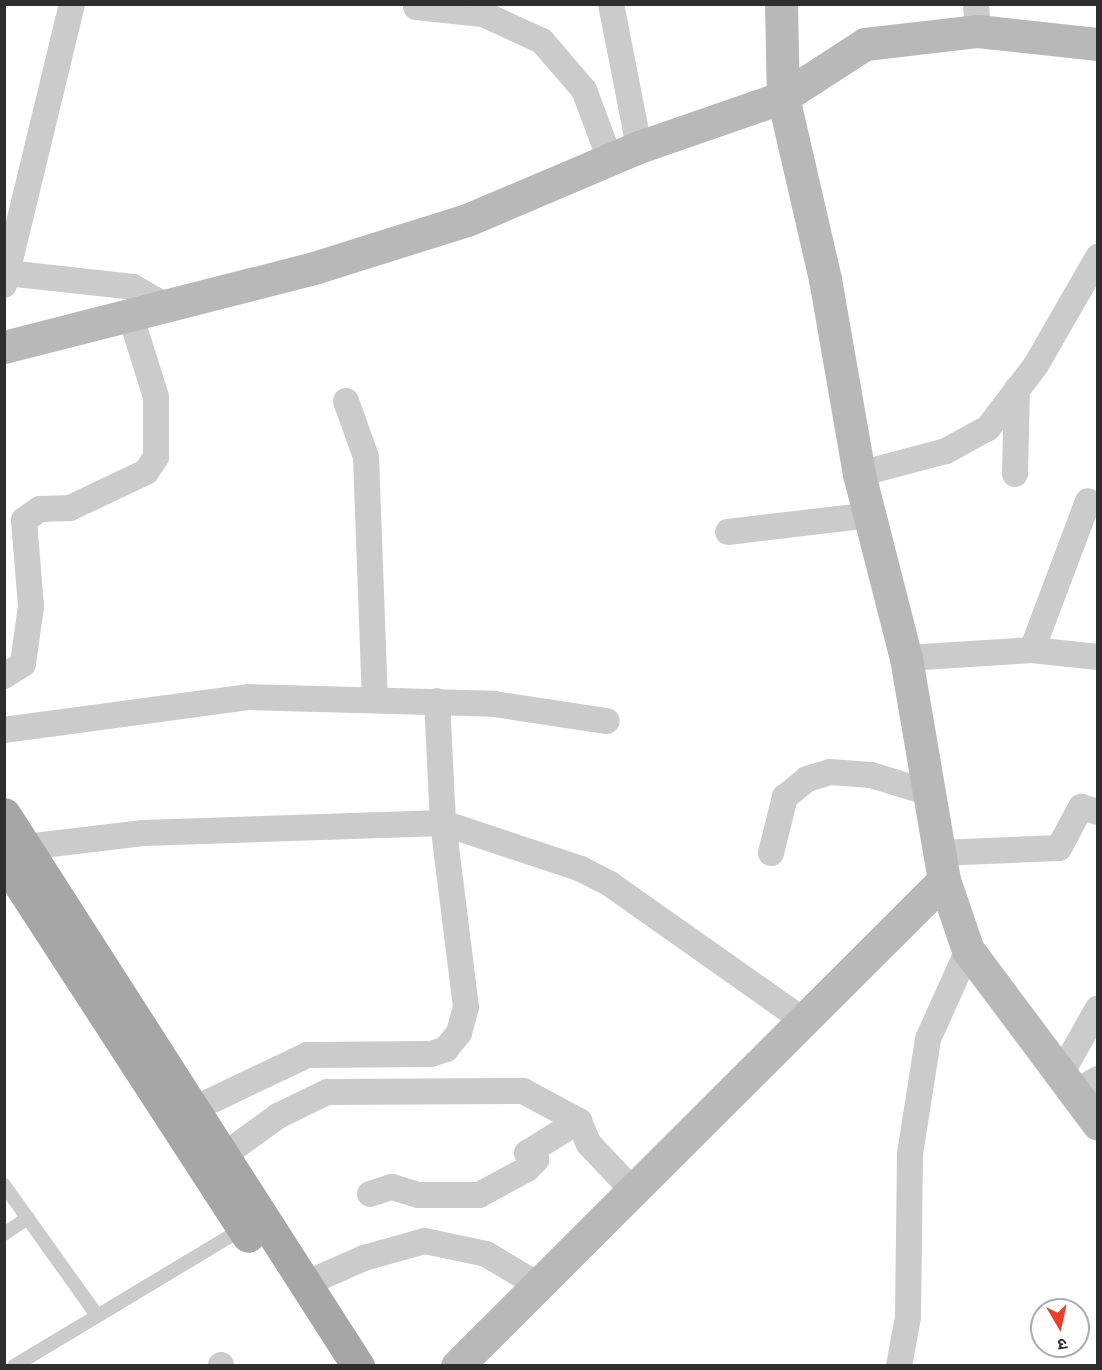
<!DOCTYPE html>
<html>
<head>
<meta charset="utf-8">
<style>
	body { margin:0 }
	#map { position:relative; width:1102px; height:1370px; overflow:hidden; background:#fff; font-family:"Work Sans","Noto Sans Devanagari",sans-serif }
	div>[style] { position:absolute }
	.lane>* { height:14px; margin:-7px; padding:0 7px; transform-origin:7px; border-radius:7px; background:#cbcbcb }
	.street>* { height:26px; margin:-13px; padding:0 13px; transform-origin:13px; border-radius:13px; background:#cbcbcb }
	.secondary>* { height:33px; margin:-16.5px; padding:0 16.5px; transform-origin:16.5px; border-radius:16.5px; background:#b8b8b8 }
	.primary>* { height:33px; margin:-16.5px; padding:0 16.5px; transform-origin:16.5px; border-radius:16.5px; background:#a6a6a6 }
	span { translate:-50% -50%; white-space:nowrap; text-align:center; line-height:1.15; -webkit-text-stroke:6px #fff; paint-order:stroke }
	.frame { position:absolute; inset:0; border:6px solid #2e2e2e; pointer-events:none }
	.north { position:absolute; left:1030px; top:1298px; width:60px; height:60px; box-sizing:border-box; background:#fff; border:2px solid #ababab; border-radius:50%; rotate:171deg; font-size:16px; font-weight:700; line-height:24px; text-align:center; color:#2e2e2e }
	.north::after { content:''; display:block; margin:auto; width:21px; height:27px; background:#eb3e2b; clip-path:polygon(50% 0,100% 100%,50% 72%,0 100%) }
</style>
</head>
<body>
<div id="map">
	<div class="lane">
		<i style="left:4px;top:1185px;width:158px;rotate:54.5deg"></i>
		<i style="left:4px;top:1234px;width:29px;rotate:-34deg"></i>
		<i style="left:14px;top:1366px;width:268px;rotate:-31deg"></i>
	</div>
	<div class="street">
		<i style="left:611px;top:4px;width:146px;rotate:78.9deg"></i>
		<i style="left:976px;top:4px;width:27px;rotate:86deg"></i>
		<i style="left:416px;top:7px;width:67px;rotate:6deg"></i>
		<i style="left:483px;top:14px;width:65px;rotate:24.6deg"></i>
		<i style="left:542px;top:41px;width:65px;rotate:49.4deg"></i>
		<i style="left:584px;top:90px;width:74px;rotate:69.4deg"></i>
		<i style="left:7px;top:273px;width:127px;rotate:6.3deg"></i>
		<i style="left:133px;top:287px;width:36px;rotate:30deg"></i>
		<i style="left:4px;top:285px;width:289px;rotate:-76.4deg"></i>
		<i style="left:346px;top:401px;width:59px;rotate:70.3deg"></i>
		<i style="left:366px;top:457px;width:240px;rotate:87.9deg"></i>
		<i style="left:859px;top:474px;width:90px;rotate:-14.8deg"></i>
		<i style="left:946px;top:451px;width:48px;rotate:-28.7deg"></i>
		<i style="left:988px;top:428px;width:79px;rotate:-52.7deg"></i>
		<i style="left:1036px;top:365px;width:125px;rotate:-60.1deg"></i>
		<i style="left:1015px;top:474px;width:85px;rotate:-88.7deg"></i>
		<i style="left:728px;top:532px;width:143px;rotate:-6.8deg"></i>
		<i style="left:1032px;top:650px;width:159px;rotate:-69.4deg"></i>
		<i style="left:906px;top:658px;width:126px;rotate:-3.6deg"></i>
		<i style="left:1032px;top:650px;width:66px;rotate:6.1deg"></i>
		<i style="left:4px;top:676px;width:22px;rotate:-32deg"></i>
		<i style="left:23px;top:664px;width:59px;rotate:-82.1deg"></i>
		<i style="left:31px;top:606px;width:86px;rotate:-94.7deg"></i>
		<i style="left:24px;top:520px;width:19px;rotate:-35deg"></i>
		<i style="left:40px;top:509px;width:30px;rotate:-2deg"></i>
		<i style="left:70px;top:508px;width:84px;rotate:-25.3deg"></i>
		<i style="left:146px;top:472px;width:18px;rotate:-56deg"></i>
		<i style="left:156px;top:457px;width:60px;rotate:-90deg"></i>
		<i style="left:156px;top:397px;width:87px;rotate:-107.4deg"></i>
		<i style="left:4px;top:730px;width:246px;rotate:-7.7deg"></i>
		<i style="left:248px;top:697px;width:246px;rotate:1.6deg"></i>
		<i style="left:494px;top:704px;width:114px;rotate:8.6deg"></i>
		<i style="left:26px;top:847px;width:118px;rotate:-6.8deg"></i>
		<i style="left:143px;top:833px;width:300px;rotate:-1.9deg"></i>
		<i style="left:443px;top:823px;width:145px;rotate:18.4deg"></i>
		<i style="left:581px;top:869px;width:33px;rotate:27deg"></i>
		<i style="left:610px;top:884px;width:237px;rotate:35.2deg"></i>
		<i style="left:771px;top:853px;width:58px;rotate:-76deg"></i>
		<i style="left:785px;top:797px;width:28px;rotate:-39deg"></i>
		<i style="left:807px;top:779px;width:24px;rotate:-17deg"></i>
		<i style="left:830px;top:772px;width:41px;rotate:4.2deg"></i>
		<i style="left:871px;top:775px;width:62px;rotate:17deg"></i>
		<i style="left:939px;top:853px;width:120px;rotate:-2.4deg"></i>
		<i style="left:1059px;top:848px;width:47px;rotate:-61.8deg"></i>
		<i style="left:1081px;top:807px;width:18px;rotate:16deg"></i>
		<i style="left:1062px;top:1072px;width:73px;rotate:-60.6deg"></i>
		<i style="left:1077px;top:1091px;width:24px;rotate:-30deg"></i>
		<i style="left:194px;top:1109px;width:125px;rotate:-25.5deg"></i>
		<i style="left:307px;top:1055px;width:124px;rotate:-0.5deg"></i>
		<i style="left:431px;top:1054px;width:16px;rotate:-18deg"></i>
		<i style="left:446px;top:1049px;width:21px;rotate:-51deg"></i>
		<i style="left:459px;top:1033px;width:27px;rotate:-75deg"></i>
		<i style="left:466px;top:1007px;width:185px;rotate:-97.1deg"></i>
		<i style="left:443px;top:823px;width:122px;rotate:-92.8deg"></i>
		<i style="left:224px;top:1155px;width:67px;rotate:-35.8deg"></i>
		<i style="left:278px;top:1116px;width:55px;rotate:-26.1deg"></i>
		<i style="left:327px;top:1092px;width:196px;rotate:-0.3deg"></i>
		<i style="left:523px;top:1091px;width:64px;rotate:28.2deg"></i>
		<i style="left:370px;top:1194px;width:23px;rotate:-18deg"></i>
		<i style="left:392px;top:1187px;width:27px;rotate:17deg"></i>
		<i style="left:418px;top:1195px;width:61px"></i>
		<i style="left:479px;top:1195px;width:55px;rotate:-28.4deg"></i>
		<i style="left:527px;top:1169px;width:13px;rotate:-45deg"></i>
		<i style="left:536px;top:1160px;width:11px;rotate:-142deg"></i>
		<i style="left:527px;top:1153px;width:61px;rotate:-31.6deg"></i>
		<i style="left:579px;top:1121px;width:25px;rotate:67deg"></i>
		<i style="left:589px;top:1144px;width:66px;rotate:46.8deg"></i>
		<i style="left:303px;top:1285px;width:67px;rotate:-23.9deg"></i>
		<i style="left:364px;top:1258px;width:63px;rotate:-15.6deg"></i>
		<i style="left:425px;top:1241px;width:62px;rotate:12deg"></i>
		<i style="left:486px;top:1254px;width:61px;rotate:30.8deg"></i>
		<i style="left:221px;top:1366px;width:1px;rotate:-90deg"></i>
		<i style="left:899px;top:1366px;width:50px;rotate:-79.6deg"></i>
		<i style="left:908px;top:1317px;width:163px;rotate:-89.3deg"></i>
		<i style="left:910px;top:1154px;width:116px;rotate:-81.1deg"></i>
		<i style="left:928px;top:1039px;width:98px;rotate:-65.8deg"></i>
	</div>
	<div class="secondary">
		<i style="left:781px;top:4px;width:93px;rotate:88.8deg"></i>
		<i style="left:783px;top:97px;width:187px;rotate:77deg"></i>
		<i style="left:825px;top:279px;width:198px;rotate:80.1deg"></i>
		<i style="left:859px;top:474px;width:190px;rotate:75.7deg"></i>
		<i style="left:906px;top:658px;width:225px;rotate:80.3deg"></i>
		<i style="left:944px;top:880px;width:74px;rotate:71.1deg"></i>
		<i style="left:968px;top:950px;width:217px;rotate:53.2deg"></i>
		<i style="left:4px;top:347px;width:323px;rotate:-14.3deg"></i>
		<i style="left:317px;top:267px;width:157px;rotate:-17.4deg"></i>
		<i style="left:467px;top:220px;width:187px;rotate:-23deg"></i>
		<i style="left:639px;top:147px;width:152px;rotate:-19.1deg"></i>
		<i style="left:783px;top:97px;width:98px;rotate:-32.9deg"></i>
		<i style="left:865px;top:44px;width:114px;rotate:-6.6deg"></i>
		<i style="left:978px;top:31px;width:121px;rotate:6.2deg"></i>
		<i style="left:457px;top:1366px;width:688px;rotate:-44.94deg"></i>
	</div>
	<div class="primary">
		<i style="left:4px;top:814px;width:656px;rotate:57.33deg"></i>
		<i style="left:4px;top:860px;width:448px;rotate:57deg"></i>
	</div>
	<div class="frame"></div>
	<div class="north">उ</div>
</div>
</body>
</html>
